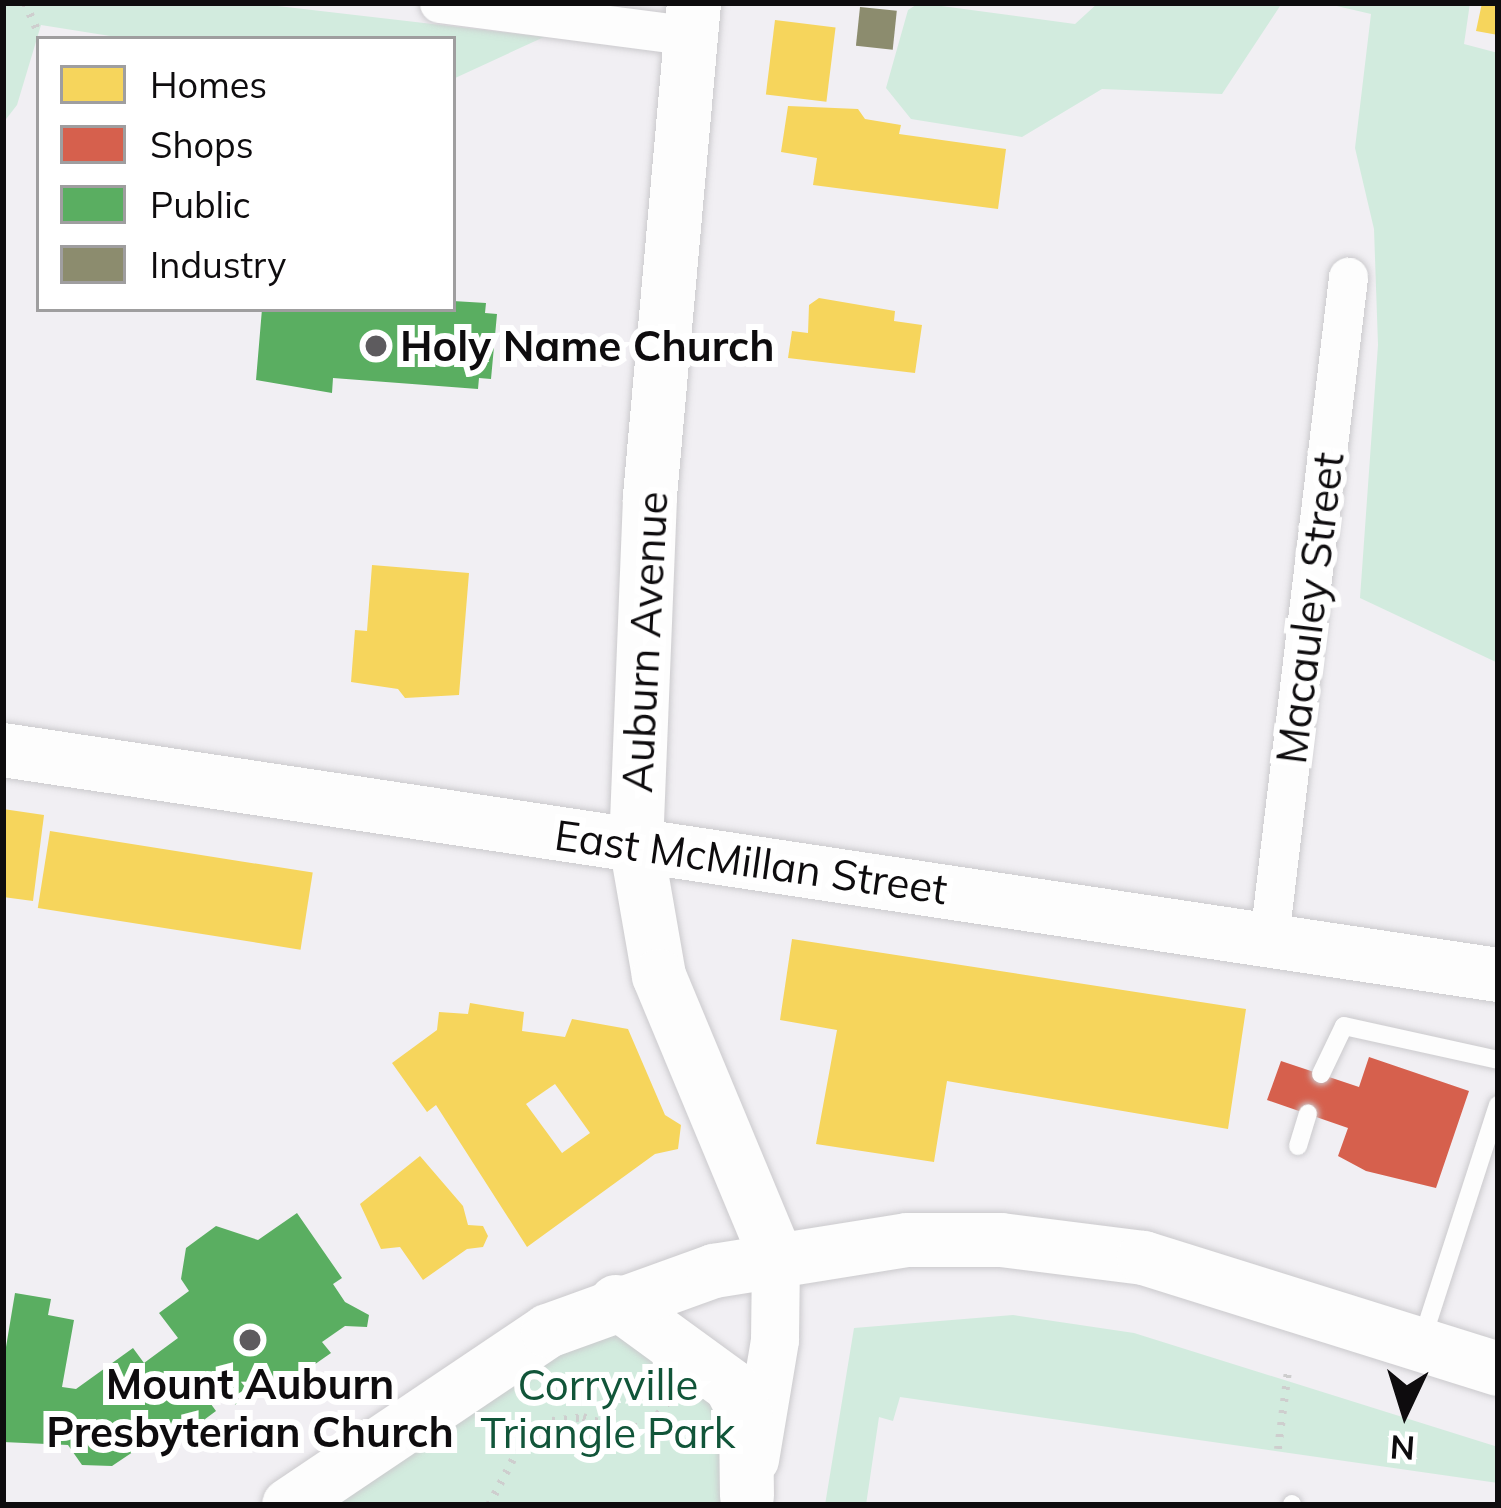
<!DOCTYPE html>
<html>
<head>
<meta charset="utf-8">
<style>
	body { margin:0 }
	#map { position:relative; width:1501px; height:1508px; overflow:hidden; background:#f1eff3; font-family:Mulish,sans-serif }
	div>[style] { position:absolute }
	.green>* { inset:0; background:#d2ebde }
	.homes>* { inset:0; background:#f6d55c; transform-origin:0 0 }
	.shops>* { inset:0; background:#d6604d }
	.public>* { inset:0; background:#5aae61 }
	.industry>* { inset:0; background:#8c8c6e; transform-origin:0 0 }
	.path>* { height:8px; margin-top:-4px; transform-origin:0; background:repeating-linear-gradient(90deg,#cecece 0 3px,transparent 0 12px) }
	.roads { filter:drop-shadow(0 0 3px #cbcacd) drop-shadow(0 0 3px #cbcacd) }
	.service>* { height:18px; margin:-9px; padding:0 9px; transform-origin:9px; border-radius:9px; background:#fdfdfd }
	.minor>* { height:39px; margin:-19.5px; padding:0 19.5px; transform-origin:19.5px; border-radius:19.5px; background:#fdfdfd }
	.tertiary>* { height:48px; margin:-24px; padding:0 24px; transform-origin:24px; border-radius:24px; background:#fdfdfd }
	.secondary>* { height:54px; margin:-27px; padding:0 27px; transform-origin:27px; border-radius:27px; background:#fdfdfd }
	.dots>* { width:33px; height:33px; translate:-50% -50%; box-sizing:border-box; border:6px solid #fff; border-radius:50% }
	span { translate:-50% -50%; white-space:nowrap; text-align:center; line-height:1.15; -webkit-text-stroke:12px #fff; paint-order:stroke }
	.poi-label { font-size:42px; color:#0e0c0e; font-weight:700 }
	.left { translate:0 -50%; text-align:left }
	.street-label { font-size:42px; color:#0e0c0e }
	.park-label { font-size:42px; color:#115539 }
	.frame { position:absolute; inset:0; border:6px solid #0e0c0e; pointer-events:none }
	.legend { position:absolute; left:36px; top:36px; width:420px; height:276px; box-sizing:border-box; background:#fff; border:3px solid #9f9e9f; margin:0; padding:15px 21px; list-style:none; font-size:36px; color:#0e0c0e }
	.legend li { display:flex; align-items:center; gap:24px; height:60px }
	.legend b { width:60px; border:3px solid #9f9e9f }
	.north { position:absolute; left:1345px; top:1352px; width:120px; height:120px; -webkit-text-stroke:9px #fff; paint-order:stroke; rotate:184deg; font-size:33px; font-weight:700; line-height:48px; text-align:center; color:#0e0c0e }
	.north::after { content:''; display:block; margin:auto; width:42px; height:54px; background:#0e0c0e; clip-path:polygon(50% 0,100% 100%,50% 72%,0 100%) }
</style>
</head>
<body>
<div id="map">
	<div class="green">
		<i style="clip-path:polygon(3px 3px,251px 3px,544px 37px,453px 79px,453px 39px,129px 39px,41px 25px,17px 105px,3px 123px)"></i>
		<i style="clip-path:polygon(919px 3px,1075px 24px,1098px 3px,1282px 3px,1222px 94px,1102px 89px,1022px 137px,911px 119px,886px 88px,908px 10px)"></i>
		<i style="clip-path:polygon(1324px 3px,1470px 3px,1464px 44px,1498px 53px,1498px 663px,1360px 598px,1378px 345px,1374px 229px,1355px 148px,1371px 14px)"></i>
		<i style="clip-path:polygon(616px 1302px,713px 1366px,743px 1505px,289px 1505px)"></i>
		<i style="clip-path:polygon(1013px 1315px,1134px 1333px,1498px 1447px,1498px 1483px,900px 1397px,893px 1421px,879px 1417px,866px 1505px,825px 1505px,854px 1328px)"></i>
	</div>
	<div class="homes">
		<i style="clip-path:polygon(1482px 3px,1498px 3px,1498px 35px,1476px 31px)"></i>
		<i style="left:775px;top:20px;width:61px;height:75px;rotate:7deg"></i>
		<i style="clip-path:polygon(788px 106px,858px 109px,865px 119px,901px 125px,899px 134px,1006px 149px,998px 209px,813px 185px,817px 158px,781px 152px)"></i>
		<i style="clip-path:polygon(819px 298px,895px 311px,894px 321px,922px 325px,915px 373px,788px 358px,792px 331px,808px 333px,809px 305px)"></i>
		<i style="clip-path:polygon(372px 565px,469px 573px,459px 695px,405px 698px,398px 689px,351px 682px,355px 630px,367px 631px)"></i>
		<i style="clip-path:polygon(3px 809px,44px 815px,33px 901px,3px 897px)"></i>
		<i style="left:50px;top:831px;width:266px;height:78px;rotate:9deg"></i>
		<i style="clip-path:polygon(792px 939px,1246px 1009px,1228px 1129px,947px 1081px,934px 1162px,816px 1144px,837px 1030px,780px 1020px)"></i>
		<i style="clip-path:polygon(evenodd,470px 1003px,524px 1012px,522px 1031px,565px 1037px,572px 1019px,628px 1029px,665px 1115px,681px 1125px,678px 1149px,655px 1154px,527px 1247px,436px 1105px,427px 1112px,392px 1063px,437px 1030px,439px 1012px,468px 1014px,470px 1003px,555px 1084px,590px 1133px,562px 1153px,526px 1104px,555px 1084px)"></i>
		<i style="clip-path:polygon(420px 1156px,463px 1206px,468px 1225px,483px 1226px,488px 1236px,483px 1247px,467px 1249px,423px 1280px,400px 1247px,381px 1249px,360px 1204px)"></i>
	</div>
	<div class="shops">
		<i style="clip-path:polygon(1369px 1057px,1469px 1091px,1436px 1188px,1366px 1171px,1338px 1156px,1348px 1128px,1267px 1100px,1281px 1061px,1359px 1087px)"></i>
	</div>
	<div class="public">
		<i style="clip-path:polygon(453px 301px,486px 303px,485px 313px,497px 314px,491px 379px,479px 378px,478px 389px,333px 378px,332px 393px,256px 380px,262px 309px,453px 309px)"></i>
		<i style="clip-path:polygon(297px 1213px,342px 1278px,333px 1284px,345px 1302px,369px 1315px,367px 1327px,345px 1326px,322px 1342px,331px 1353px,268px 1397px,261px 1386px,236px 1405px,217px 1377px,200px 1389px,216px 1411px,193px 1428px,185px 1417px,112px 1466px,82px 1465px,68px 1445px,3px 1442px,3px 1365px,15px 1293px,51px 1299px,48px 1315px,74px 1320px,62px 1387px,76px 1389px,133px 1348px,144px 1363px,178px 1338px,159px 1313px,189px 1291px,181px 1279px,186px 1248px,216px 1226px,258px 1240px)"></i>
	</div>
	<div class="industry">
		<i style="left:860px;top:7px;width:37px;height:39px;rotate:6deg"></i>
	</div>
	<div class="path">
		<i style="left:25px;top:3px;width:32px;rotate:66deg"></i>
		<i style="left:1278px;top:1449px;width:79px;rotate:-82.7deg"></i>
		<i style="left:489px;top:1505px;width:62px;rotate:-62.2deg"></i>
		<i style="left:518px;top:1450px;width:45px;rotate:-40.5deg"></i>
		<i style="left:552px;top:1421px;width:31px;rotate:-7deg"></i>
		<i style="left:583px;top:1417px;width:42px;rotate:18deg"></i>
		<i style="left:623px;top:1430px;width:29px;rotate:-12deg"></i>
		<i style="left:651px;top:1424px;width:35px;rotate:-53deg"></i>
	</div>
	<div class="roads">
		<div class="service">
			<i style="left:1321px;top:1074px;width:53px;rotate:-64.4deg"></i>
			<i style="left:1344px;top:1026px;width:158px;rotate:12.4deg"></i>
			<i style="left:1298px;top:1146px;width:34px;rotate:-73deg"></i>
			<i style="left:1422px;top:1340px;width:247px;rotate:-72.1deg"></i>
			<i style="left:1292px;top:1505px;width:1px;rotate:-90deg"></i>
		</div>
		<div class="minor">
			<i style="left:439px;top:3px;width:255px;rotate:7.4deg"></i>
			<i style="left:1269px;top:938px;width:666px;rotate:-83.18deg"></i>
		</div>
		<div class="tertiary">
			<i style="left:755px;top:1460px;width:122px;rotate:-80.5deg"></i>
			<i style="left:775px;top:1340px;width:83px;rotate:-89.3deg"></i>
		</div>
		<div class="secondary">
			<i style="left:694px;top:3px;width:497px;rotate:95.1deg"></i>
			<i style="left:650px;top:498px;width:346px;rotate:92.3deg"></i>
			<i style="left:636px;top:844px;width:134px;rotate:80.1deg"></i>
			<i style="left:659px;top:976px;width:304px;rotate:67.4deg"></i>
			<i style="left:3px;top:750px;width:1512px;rotate:8.56deg"></i>
			<i style="left:616px;top:1302px;width:142px;rotate:36.1deg"></i>
			<i style="left:731px;top:1386px;width:33px;rotate:63deg"></i>
			<i style="left:746px;top:1415px;width:81px;rotate:89.3deg"></i>
			<i style="left:289px;top:1505px;width:312px;rotate:-33.9deg"></i>
			<i style="left:548px;top:1331px;width:177px;rotate:-19.9deg"></i>
			<i style="left:714px;top:1271px;width:195px;rotate:-9.1deg"></i>
			<i style="left:907px;top:1240px;width:94px"></i>
			<i style="left:1001px;top:1240px;width:144px;rotate:7.2deg"></i>
			<i style="left:1144px;top:1258px;width:371px;rotate:17.4deg"></i>
		</div>
	</div>
	<div class="dots">
		<i style="left:376px;top:346px;background:#5d5b5e"></i>
		<i style="left:250px;top:1340px;background:#5d5b5e"></i>
	</div>
	<div class="poi-label">
		<span class="left" style="left:400px;top:346px">Holy Name Church</span>
		<span style="left:250px;top:1408px">Mount Auburn<br>Presbyterian Church</span>
	</div>
	<div class="street-label">
		<span style="left:1310px;top:608px;rotate:-83deg">Macauley Street</span>
		<span style="left:645px;top:642px;rotate:-87deg">Auburn Avenue</span>
		<span style="left:751px;top:862px;rotate:8deg">East McMillan Street</span>
	</div>
	<div class="park-label">
		<span style="left:608px;top:1409px">Corryville<br>Triangle Park</span>
	</div>
	<div class="frame"></div>
	<ul class="legend">
	<li><b style="height:33px;background:#f6d55c"></b>Homes</li>
	<li><b style="height:33px;background:#d6604d"></b>Shops</li>
	<li><b style="height:33px;background:#5aae61"></b>Public</li>
	<li><b style="height:33px;background:#8c8c6e"></b>Industry</li>
	</ul>
	<div class="north">N</div>
</div>
</body>
</html>
